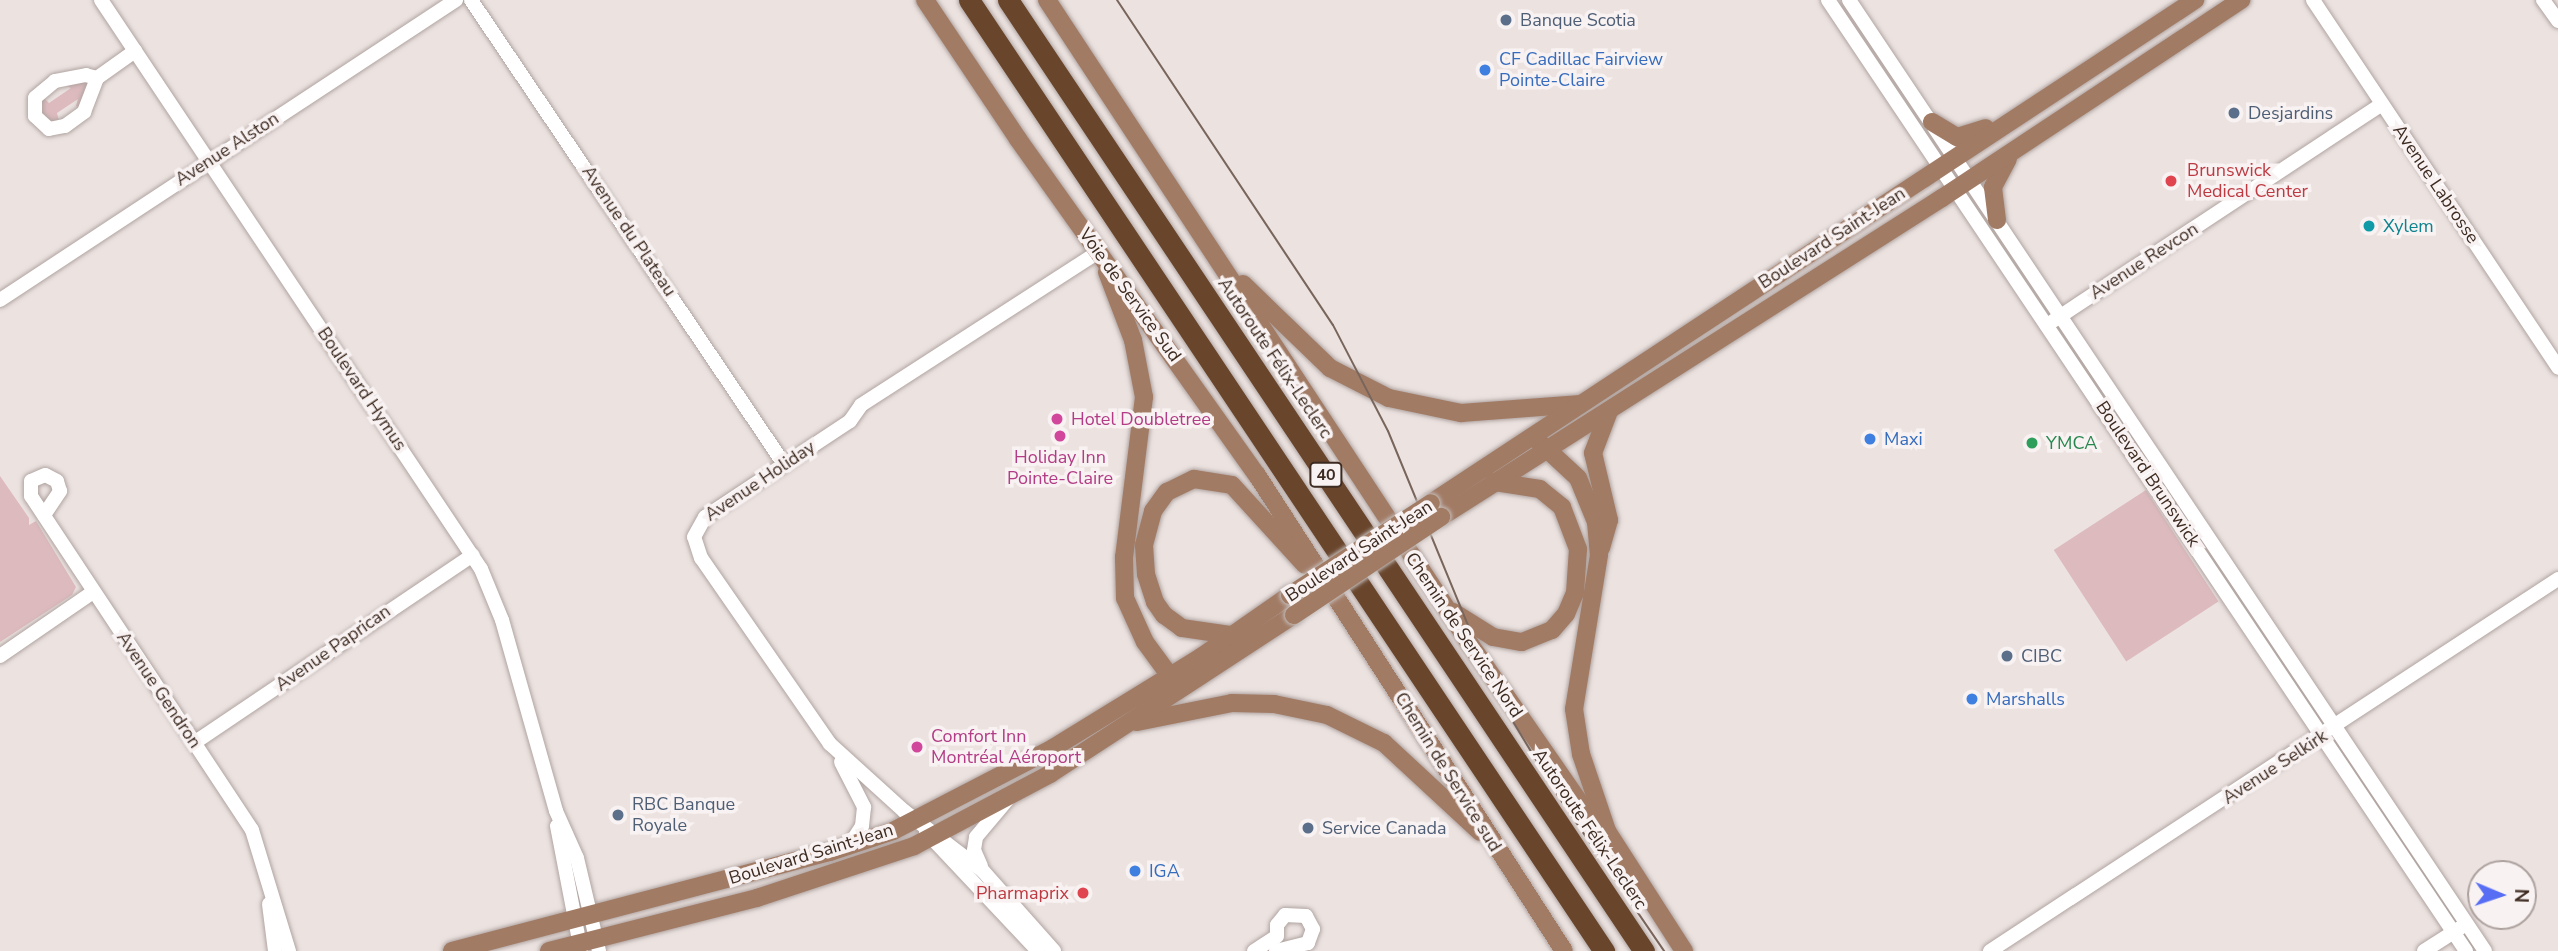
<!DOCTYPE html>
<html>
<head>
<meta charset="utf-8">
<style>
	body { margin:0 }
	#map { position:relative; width:2558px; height:951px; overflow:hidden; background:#ece3e1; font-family:"Nunito Sans",sans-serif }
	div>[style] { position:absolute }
	.green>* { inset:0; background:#ddbabe; transform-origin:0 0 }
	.roads { filter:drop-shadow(0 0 2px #b0a4a0) drop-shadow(0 0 2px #b0a4a0) }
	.minor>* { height:14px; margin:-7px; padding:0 7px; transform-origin:7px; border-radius:7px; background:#fff }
	.major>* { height:18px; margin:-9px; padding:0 9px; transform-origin:9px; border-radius:9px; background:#a27b65 }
	.highway>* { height:21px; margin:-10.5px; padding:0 10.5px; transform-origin:10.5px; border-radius:10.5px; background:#69452c }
	.tram>* { height:2px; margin:-1px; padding:0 1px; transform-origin:1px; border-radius:1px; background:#78655b }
	.bridges { filter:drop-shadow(0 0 2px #c5bfbc) drop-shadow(0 0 2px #c5bfbc) }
	.major-bridge>* { height:18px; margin:-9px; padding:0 9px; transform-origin:9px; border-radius:9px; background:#a27b65 }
	.dots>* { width:19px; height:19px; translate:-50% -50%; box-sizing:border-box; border:4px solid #f8f2f2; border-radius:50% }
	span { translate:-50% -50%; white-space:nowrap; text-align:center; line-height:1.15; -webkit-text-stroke:7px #f8f2f2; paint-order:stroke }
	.shield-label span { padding:2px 5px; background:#f8f2f2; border:2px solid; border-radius:5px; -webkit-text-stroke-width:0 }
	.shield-label { font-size:16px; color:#3d2b21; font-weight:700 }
	.service-label { font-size:18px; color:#4e5e75 }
	.left { translate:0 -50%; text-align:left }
	.shop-label { font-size:18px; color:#366cbe }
	.street-label { font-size:18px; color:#3d2b21 }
	.health-label { font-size:18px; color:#be3a42 }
	.right { translate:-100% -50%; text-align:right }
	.culture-label { font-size:18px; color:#0d838f }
	.hotel-label { font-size:18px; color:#b23c85 }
	.leisure-label { font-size:18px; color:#27864d }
	.north { position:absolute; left:2467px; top:860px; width:70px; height:70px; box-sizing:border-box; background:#f8f2f2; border:2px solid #ada29e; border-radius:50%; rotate:92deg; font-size:19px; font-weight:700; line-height:28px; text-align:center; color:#3d2b21 }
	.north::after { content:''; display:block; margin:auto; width:24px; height:32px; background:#576df4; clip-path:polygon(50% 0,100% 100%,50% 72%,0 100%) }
</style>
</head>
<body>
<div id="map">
	<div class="green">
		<i style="clip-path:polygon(86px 80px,92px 87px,81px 107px,76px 106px,78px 99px,57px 113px,59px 122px,45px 120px,38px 108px,43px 97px,49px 103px,71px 88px,62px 84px)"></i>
		<i style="clip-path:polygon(0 476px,29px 518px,29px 525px,36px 521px,76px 587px,72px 595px,0 642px)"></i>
		<i style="left:2146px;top:490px;width:133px;height:110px;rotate:57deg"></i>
	</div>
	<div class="roads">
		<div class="minor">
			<i style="left:101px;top:0;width:684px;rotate:56.26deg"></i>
			<i style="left:481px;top:569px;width:55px;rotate:67.6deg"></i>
			<i style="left:502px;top:620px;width:198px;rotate:74.2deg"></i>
			<i style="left:556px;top:811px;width:51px;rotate:65.9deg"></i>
			<i style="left:577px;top:858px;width:96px;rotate:76.7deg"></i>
			<i style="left:471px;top:0;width:560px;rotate:56deg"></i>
			<i style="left:1828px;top:0;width:1145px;rotate:56.14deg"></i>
			<i style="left:1849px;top:0;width:1144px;rotate:56.23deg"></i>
			<i style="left:2313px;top:0;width:442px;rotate:56.3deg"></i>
			<i style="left:2543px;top:0;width:26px;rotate:54deg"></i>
			<i style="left:97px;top:78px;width:11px;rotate:-165deg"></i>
			<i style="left:86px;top:75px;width:32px;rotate:169deg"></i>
			<i style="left:55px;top:81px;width:26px;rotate:140deg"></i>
			<i style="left:35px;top:98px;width:18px;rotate:90deg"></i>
			<i style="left:35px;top:116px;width:19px;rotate:43deg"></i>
			<i style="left:49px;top:129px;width:16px;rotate:-11deg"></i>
			<i style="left:65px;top:126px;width:24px;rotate:-36deg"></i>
			<i style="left:84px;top:112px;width:36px;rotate:-69deg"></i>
			<i style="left:97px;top:78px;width:47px;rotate:-35.4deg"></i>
			<i style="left:0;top:300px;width:546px;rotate:-33.34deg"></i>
			<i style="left:2053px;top:321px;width:394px;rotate:-33.4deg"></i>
			<i style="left:44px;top:515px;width:29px;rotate:-56deg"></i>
			<i style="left:60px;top:491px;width:10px;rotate:-107deg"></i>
			<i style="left:57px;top:481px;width:13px;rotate:-153deg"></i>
			<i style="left:45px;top:475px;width:15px;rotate:157deg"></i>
			<i style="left:31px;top:481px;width:15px;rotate:90deg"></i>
			<i style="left:31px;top:496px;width:400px;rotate:56.5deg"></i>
			<i style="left:252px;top:830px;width:127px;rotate:73deg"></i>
			<i style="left:0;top:656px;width:113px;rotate:-34.5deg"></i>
			<i style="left:194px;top:743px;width:336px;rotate:-34deg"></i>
			<i style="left:841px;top:762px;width:51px;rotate:62.9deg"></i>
			<i style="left:864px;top:807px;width:19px;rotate:96deg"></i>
			<i style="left:862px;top:826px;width:24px;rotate:123deg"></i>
			<i style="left:557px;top:826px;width:127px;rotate:79.1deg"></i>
			<i style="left:926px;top:832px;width:163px;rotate:46.7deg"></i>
			<i style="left:981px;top:866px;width:17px;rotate:-114deg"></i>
			<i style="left:974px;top:850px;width:13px;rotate:-81deg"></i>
			<i style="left:976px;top:837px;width:50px;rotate:-49.9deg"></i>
			<i style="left:269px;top:904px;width:47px;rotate:82.7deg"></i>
			<i style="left:1054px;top:951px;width:107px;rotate:-131.6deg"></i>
			<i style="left:983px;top:871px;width:99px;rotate:-142.8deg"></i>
			<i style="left:904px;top:811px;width:100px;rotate:-137.8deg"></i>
			<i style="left:830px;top:744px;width:226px;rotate:-124.7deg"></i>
			<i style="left:701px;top:558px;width:22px;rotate:-108deg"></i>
			<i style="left:694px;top:537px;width:23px;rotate:-61deg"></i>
			<i style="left:705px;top:517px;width:174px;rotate:-33.5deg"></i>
			<i style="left:850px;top:421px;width:19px;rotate:-55deg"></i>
			<i style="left:861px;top:405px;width:282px;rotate:-32.8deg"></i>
			<i style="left:1254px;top:951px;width:27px;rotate:-33deg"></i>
			<i style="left:1277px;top:936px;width:11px;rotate:-90deg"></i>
			<i style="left:1277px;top:925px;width:13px;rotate:-51deg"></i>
			<i style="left:1285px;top:915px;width:21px;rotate:3deg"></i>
			<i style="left:1306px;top:916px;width:15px;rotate:62deg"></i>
			<i style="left:1313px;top:929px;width:15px;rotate:110deg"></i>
			<i style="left:1308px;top:943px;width:33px;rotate:166deg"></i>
			<i style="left:1990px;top:951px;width:679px;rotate:-33.22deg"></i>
			<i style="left:2424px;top:951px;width:43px;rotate:-32.6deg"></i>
		</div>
		<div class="major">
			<i style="left:925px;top:0;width:167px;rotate:56.2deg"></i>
			<i style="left:1018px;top:139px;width:412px;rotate:54.6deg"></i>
			<i style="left:1257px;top:475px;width:566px;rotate:57.18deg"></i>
			<i style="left:1047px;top:0;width:770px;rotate:56.7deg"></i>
			<i style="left:1470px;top:644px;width:202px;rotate:55.3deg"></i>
			<i style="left:1585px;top:810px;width:30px;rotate:44deg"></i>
			<i style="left:1607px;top:831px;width:143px;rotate:57.3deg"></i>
			<i style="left:1932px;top:122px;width:29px;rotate:31deg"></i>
			<i style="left:1957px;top:137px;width:30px;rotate:-17deg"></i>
			<i style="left:1997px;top:220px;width:33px;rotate:-97deg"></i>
			<i style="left:1993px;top:187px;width:32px;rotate:-62deg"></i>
			<i style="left:1107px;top:272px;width:73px;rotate:69.1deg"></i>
			<i style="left:1133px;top:340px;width:58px;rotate:79.1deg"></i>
			<i style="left:1144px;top:397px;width:161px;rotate:97.1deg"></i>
			<i style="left:1124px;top:557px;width:41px;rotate:88.6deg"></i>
			<i style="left:1125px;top:598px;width:48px;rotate:65.6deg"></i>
			<i style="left:1145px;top:642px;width:42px;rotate:53.7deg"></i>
			<i style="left:1170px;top:676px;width:9px;rotate:18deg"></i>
			<i style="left:1243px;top:284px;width:121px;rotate:44deg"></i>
			<i style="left:1330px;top:368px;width:66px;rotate:27deg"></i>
			<i style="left:1389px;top:398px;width:74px;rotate:11.8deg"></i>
			<i style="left:1461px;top:413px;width:120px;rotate:-4.3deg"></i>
			<i style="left:1538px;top:441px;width:54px;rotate:42.8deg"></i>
			<i style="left:1578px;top:478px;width:48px;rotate:67.8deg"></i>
			<i style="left:1596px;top:522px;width:33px;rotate:85deg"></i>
			<i style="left:1599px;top:555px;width:156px;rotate:99.2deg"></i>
			<i style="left:1574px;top:709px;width:46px;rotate:81.2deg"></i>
			<i style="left:1581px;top:754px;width:81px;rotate:71.3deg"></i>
			<i style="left:1431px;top:503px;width:915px;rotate:-33.36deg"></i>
			<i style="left:1441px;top:517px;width:594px;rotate:-32.49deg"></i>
			<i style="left:1942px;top:198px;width:359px;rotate:-33.5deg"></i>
			<i style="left:1601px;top:548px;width:29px;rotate:-74deg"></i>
			<i style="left:1609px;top:520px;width:69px;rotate:-103.4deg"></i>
			<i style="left:1593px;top:453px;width:45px;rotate:-69.1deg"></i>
			<i style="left:1453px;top:612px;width:47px;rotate:32deg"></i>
			<i style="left:1493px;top:637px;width:29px;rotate:10deg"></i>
			<i style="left:1522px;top:642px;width:32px;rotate:-22deg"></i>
			<i style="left:1552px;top:630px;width:21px;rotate:-49deg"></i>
			<i style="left:1566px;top:614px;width:23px;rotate:-67deg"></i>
			<i style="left:1575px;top:593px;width:44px;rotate:-86.1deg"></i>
			<i style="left:1578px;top:549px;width:45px;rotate:-110.9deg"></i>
			<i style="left:1562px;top:507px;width:28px;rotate:-141deg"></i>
			<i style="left:1540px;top:489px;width:47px;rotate:-171.3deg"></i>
			<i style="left:1230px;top:635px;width:49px;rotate:-171.7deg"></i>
			<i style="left:1182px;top:628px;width:22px;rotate:-144deg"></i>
			<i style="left:1164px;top:615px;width:16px;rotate:-125deg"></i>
			<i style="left:1155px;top:602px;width:29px;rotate:-108deg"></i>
			<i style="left:1146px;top:574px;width:29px;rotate:-94deg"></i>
			<i style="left:1144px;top:545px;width:35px;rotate:-75deg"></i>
			<i style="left:1153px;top:511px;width:24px;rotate:-54deg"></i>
			<i style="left:1167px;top:492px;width:30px;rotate:-26deg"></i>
			<i style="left:1194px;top:479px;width:38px;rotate:9deg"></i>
			<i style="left:1232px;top:485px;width:108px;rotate:47.6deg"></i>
			<i style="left:1137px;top:722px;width:97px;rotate:-11.3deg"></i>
			<i style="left:1232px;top:703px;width:42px;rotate:1.4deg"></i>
			<i style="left:1274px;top:704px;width:54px;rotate:11.7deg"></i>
			<i style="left:1327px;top:715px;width:64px;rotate:26.2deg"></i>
			<i style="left:1384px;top:743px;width:131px;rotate:42.8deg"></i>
			<i style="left:452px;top:951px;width:391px;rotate:-14.7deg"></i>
			<i style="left:830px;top:852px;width:66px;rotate:-18.4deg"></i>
			<i style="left:893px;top:831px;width:180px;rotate:-27.4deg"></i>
			<i style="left:1053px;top:748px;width:174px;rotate:-31.6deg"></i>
			<i style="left:1201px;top:657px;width:108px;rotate:-34.9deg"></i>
			<i style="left:549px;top:951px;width:215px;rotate:-14.3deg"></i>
			<i style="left:757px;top:898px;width:165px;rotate:-18.3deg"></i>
			<i style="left:914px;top:846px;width:154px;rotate:-27.9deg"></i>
			<i style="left:1050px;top:774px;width:291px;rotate:-33.1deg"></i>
		</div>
		<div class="highway">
			<i style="left:969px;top:0;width:1144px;rotate:56.27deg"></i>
			<i style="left:1008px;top:0;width:1144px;rotate:56.23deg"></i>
		</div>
	</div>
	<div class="tram">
		<i style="left:1117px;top:0;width:390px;rotate:56.4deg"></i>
		<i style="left:1333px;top:325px;width:119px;rotate:62.6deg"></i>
		<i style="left:1388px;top:431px;width:231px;rotate:67.6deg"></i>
		<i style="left:1476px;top:645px;width:83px;rotate:64.4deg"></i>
		<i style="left:1512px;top:720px;width:89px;rotate:58.8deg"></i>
		<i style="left:1558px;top:796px;width:188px;rotate:55.6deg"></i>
	</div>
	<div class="bridges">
		<div class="major-bridge">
			<i style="left:1290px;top:595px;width:168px;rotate:-33.1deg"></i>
			<i style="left:1294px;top:615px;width:177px;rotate:-33.7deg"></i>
		</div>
	</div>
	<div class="dots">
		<i style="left:1506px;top:20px;background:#5c6f8a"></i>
		<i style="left:1485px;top:70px;background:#3f7fe0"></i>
		<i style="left:2234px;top:113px;background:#5c6f8a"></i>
		<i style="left:2171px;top:181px;background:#e0444e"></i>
		<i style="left:2369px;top:226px;background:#0f9aa8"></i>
		<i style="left:1057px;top:419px;background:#d1479c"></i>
		<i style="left:1060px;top:436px;background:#d1479c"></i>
		<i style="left:1870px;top:439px;background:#3f7fe0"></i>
		<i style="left:2032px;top:443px;background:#2e9e5b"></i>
		<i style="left:2007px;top:656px;background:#5c6f8a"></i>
		<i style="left:1972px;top:699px;background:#3f7fe0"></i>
		<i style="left:917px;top:747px;background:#d1479c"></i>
		<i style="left:618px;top:815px;background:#5c6f8a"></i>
		<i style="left:1308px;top:828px;background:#5c6f8a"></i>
		<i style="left:1135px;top:871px;background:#3f7fe0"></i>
		<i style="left:1083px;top:893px;background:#e0444e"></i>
	</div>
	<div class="shield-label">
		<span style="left:1326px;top:475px">40</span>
	</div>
	<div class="service-label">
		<span class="left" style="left:1520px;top:20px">Banque Scotia</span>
		<span class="left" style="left:2248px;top:113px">Desjardins</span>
		<span class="left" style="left:2021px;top:656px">CIBC</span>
		<span class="left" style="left:632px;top:815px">RBC Banque<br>Royale</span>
		<span class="left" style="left:1322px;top:828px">Service Canada</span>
	</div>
	<div class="shop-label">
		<span class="left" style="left:1499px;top:70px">CF Cadillac Fairview<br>Pointe-Claire</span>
		<span class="left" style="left:1884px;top:439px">Maxi</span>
		<span class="left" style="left:1986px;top:699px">Marshalls</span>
		<span class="left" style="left:1149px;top:871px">IGA</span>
	</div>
	<div class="street-label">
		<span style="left:227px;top:149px;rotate:-33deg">Avenue Alston</span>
		<span style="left:2436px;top:184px;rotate:56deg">Avenue Labrosse</span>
		<span style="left:629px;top:231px;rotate:56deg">Avenue du Plateau</span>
		<span style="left:1832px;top:238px;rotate:-33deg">Boulevard Saint-Jean</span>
		<span style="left:2144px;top:261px;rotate:-33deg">Avenue Revcon</span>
		<span style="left:1130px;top:295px;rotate:54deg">Voie de Service Sud</span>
		<span style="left:1275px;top:358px;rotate:56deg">Autoroute Félix-Leclerc</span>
		<span style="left:362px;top:389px;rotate:56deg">Boulevard Hymus</span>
		<span style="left:2148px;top:474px;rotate:56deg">Boulevard Brunswick</span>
		<span style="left:760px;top:481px;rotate:-34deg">Avenue Holiday</span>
		<span style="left:1359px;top:551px;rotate:-33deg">Boulevard Saint-Jean</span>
		<span style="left:1464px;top:635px;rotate:56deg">Chemin de Service Nord</span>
		<span style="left:333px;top:648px;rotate:-35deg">Avenue Paprican</span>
		<span style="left:159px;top:690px;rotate:56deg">Avenue Gendron</span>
		<span style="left:2275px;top:767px;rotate:-33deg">Avenue Selkirk</span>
		<span style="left:1448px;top:772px;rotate:58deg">Chemin de Service sud</span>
		<span style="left:1590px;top:829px;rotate:56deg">Autoroute Félix-Leclerc</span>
		<span style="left:811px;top:854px;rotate:-17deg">Boulevard Saint-Jean</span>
	</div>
	<div class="health-label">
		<span class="left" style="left:2187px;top:181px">Brunswick<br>Medical Center</span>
		<span class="right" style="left:1069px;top:893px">Pharmaprix</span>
	</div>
	<div class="culture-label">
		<span class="left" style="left:2383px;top:226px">Xylem</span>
	</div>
	<div class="hotel-label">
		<span class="left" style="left:1071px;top:419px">Hotel Doubletree</span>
		<span style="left:1060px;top:468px">Holiday Inn<br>Pointe-Claire</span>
		<span class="left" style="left:931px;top:747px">Comfort Inn<br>Montréal Aéroport</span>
	</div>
	<div class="leisure-label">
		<span class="left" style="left:2046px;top:443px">YMCA</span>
	</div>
	<div class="north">N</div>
</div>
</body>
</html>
